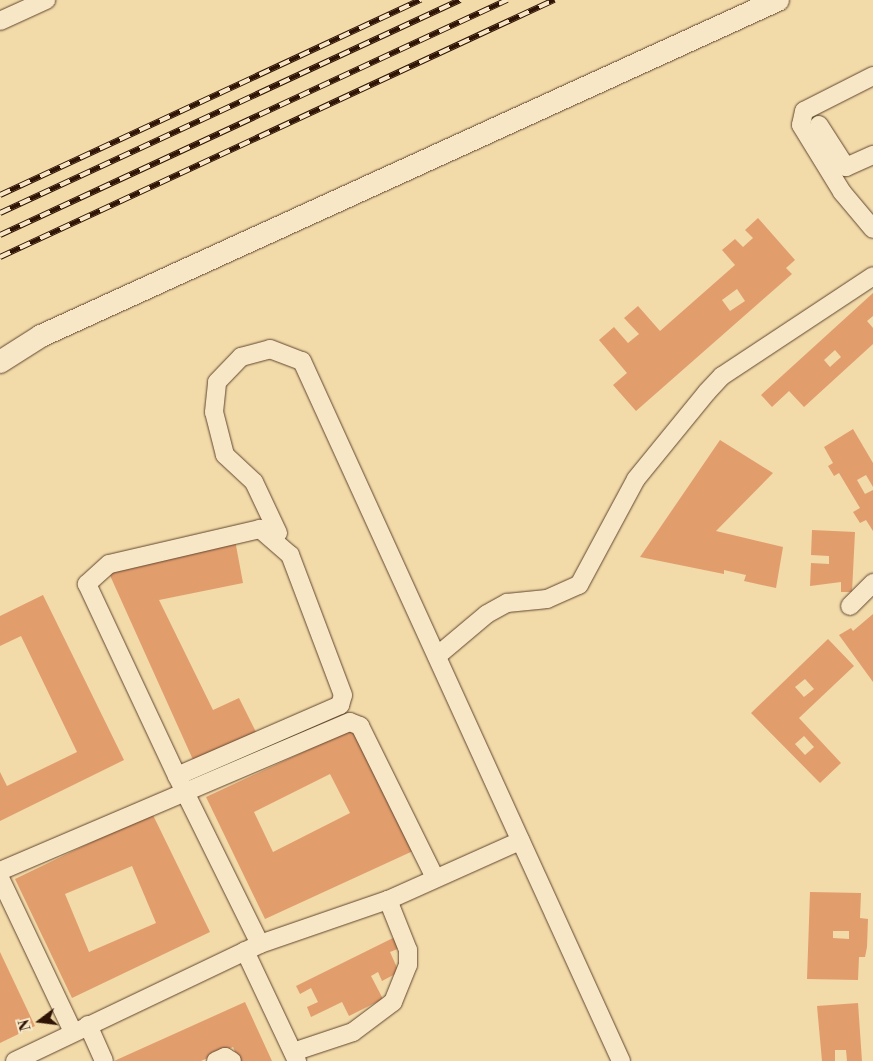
<!DOCTYPE html>
<html>
<head>
<meta charset="utf-8">
<style>
	body { margin:0 }
	#map { position:relative; width:873px; height:1061px; overflow:hidden; background:#f2daa9; font-family:"Libre Bodoni",serif }
	div>[style] { position:absolute }
	.building>* { inset:0; background:#e29d6d }
	.roads { filter:drop-shadow(0 0 1px #60462f) drop-shadow(0 0 1px #60462f) }
	.minor>* { height:18px; margin:-9px; padding:0 9px; transform-origin:9px; border-radius:9px; background:#f7e7c7 }
	.tertiary>* { height:22px; margin:-11px; padding:0 11px; transform-origin:11px; border-radius:11px; background:#f7e7c7 }
	.rail>* { height:5.5px; margin-top:-2.75px; transform-origin:0; background:repeating-linear-gradient(90deg,#f7e7c7 0 11px,#2f1406 0 22px); box-sizing:border-box; border-block:1px solid #2f1406 }
	span { translate:-50% -50%; white-space:nowrap; text-align:center; line-height:1.15; -webkit-text-stroke:4px #f7e7c7; paint-order:stroke }
	.north { position:absolute; left:15px; top:996px; width:50px; height:50px; -webkit-text-stroke:4px #f7e7c7; paint-order:stroke; rotate:255deg; font-size:14px; font-weight:700; line-height:20px; text-align:center; color:#2f1406 }
	.north::after { content:''; display:block; margin:auto; width:18px; height:22px; background:#2f1406; clip-path:polygon(50% 0,100% 100%,50% 72%,0 100%) }
</style>
</head>
<body>
<div id="map">
	<div class="building">
		<i style="clip-path:polygon(evenodd,758px 218px,795px 260px,786px 268px,792px 274px,636px 411px,613px 385px,627px 373px,599px 340px,614px 327px,628px 343px,639px 334px,624px 318px,638px 306px,660px 331px,735px 265px,722px 250px,735px 239px,743px 247px,753px 238px,745px 230px,758px 218px,737px 289px,745px 301px,730px 311px,722px 300px,737px 289px)"></i>
		<i style="clip-path:polygon(evenodd,873px 293px,873px 316px,867px 321px,873px 328px,873px 344px,804px 407px,789px 391px,772px 407px,761px 395px,873px 293px,835px 350px,841px 357px,830px 367px,824px 360px,835px 350px)"></i>
		<i style="clip-path:polygon(853px 429px,873px 463px,873px 487px,866px 475px,857px 480px,865px 494px,873px 490px,873px 531px,866px 520px,860px 523px,853px 512px,860px 508px,839px 473px,834px 476px,828px 466px,833px 463px,824px 447px)"></i>
		<i style="clip-path:polygon(720px 440px,773px 473px,716px 531px,783px 547px,776px 588px,744px 581px,746px 575px,724px 570px,724px 574px,640px 557px)"></i>
		<i style="clip-path:polygon(812px 530px,855px 532px,852px 592px,841px 592px,841px 582px,810px 586px,811px 563px,829px 564px,829px 556px,811px 555px)"></i>
		<i style="clip-path:polygon(235px 540px,243px 583px,159px 600px,213px 710px,239px 698px,256px 732px,194px 762px,108px 571px)"></i>
		<i style="clip-path:polygon(43px 595px,124px 760px,0 821px,0 772px,7px 786px,77px 752px,21px 636px,0 646px,0 616px)"></i>
		<i style="clip-path:polygon(873px 614px,873px 682px,839px 635px,851px 628px,853px 631px)"></i>
		<i style="clip-path:polygon(evenodd,828px 639px,854px 666px,799px 718px,841px 763px,820px 783px,751px 713px,828px 639px,805px 679px,814px 689px,804px 697px,795px 687px,805px 679px,828px 639px,804px 736px,814px 747px,805px 755px,795px 744px,804px 736px)"></i>
		<i style="clip-path:polygon(evenodd,353px 729px,413px 851px,265px 919px,206px 797px,353px 729px,330px 774px,350px 813px,273px 852px,254px 812px,330px 774px)"></i>
		<i style="clip-path:polygon(evenodd,152px 813px,210px 932px,72px 998px,15px 879px,152px 813px,132px 866px,156px 923px,89px 952px,65px 894px,132px 866px)"></i>
		<i style="clip-path:polygon(evenodd,810px 892px,861px 893px,860px 918px,868px 919px,867px 947px,865px 957px,859px 957px,858px 980px,807px 979px,810px 892px,833px 931px,849px 931px,849px 939px,833px 938px,833px 931px)"></i>
		<i style="clip-path:polygon(395px 937px,400px 948px,390px 952px,399px 972px,382px 981px,378px 972px,371px 976px,383px 999px,349px 1016px,342px 1002px,311px 1017px,307px 1007px,318px 1002px,311px 988px,300px 994px,296px 986px)"></i>
		<i style="clip-path:polygon(0 952px,35px 1026px,0 1043px)"></i>
		<i style="clip-path:polygon(245px 1002px,272px 1061px,239px 1061px,233px 1047px,201px 1061px,114px 1061px)"></i>
		<i style="clip-path:polygon(858px 1003px,862px 1061px,847px 1061px,846px 1050px,835px 1050px,835px 1061px,822px 1061px,817px 1006px)"></i>
	</div>
	<div class="roads">
		<div class="minor">
			<i style="left:0;top:21px;width:51px;rotate:-24.5deg"></i>
			<i style="left:873px;top:76px;width:77px;rotate:153.1deg"></i>
			<i style="left:804px;top:111px;width:14px;rotate:102deg"></i>
			<i style="left:801px;top:125px;width:79px;rotate:58.5deg"></i>
			<i style="left:842px;top:192px;width:48px;rotate:50deg"></i>
			<i style="left:819px;top:125px;width:50px;rotate:57.3deg"></i>
			<i style="left:846px;top:167px;width:30px;rotate:-24deg"></i>
			<i style="left:278px;top:533px;width:56px;rotate:-115.2deg"></i>
			<i style="left:254px;top:482px;width:40px;rotate:-137deg"></i>
			<i style="left:225px;top:455px;width:44px;rotate:-104.3deg"></i>
			<i style="left:214px;top:412px;width:30px;rotate:-84deg"></i>
			<i style="left:217px;top:382px;width:35px;rotate:-46deg"></i>
			<i style="left:241px;top:357px;width:30px;rotate:-15deg"></i>
			<i style="left:270px;top:349px;width:34px;rotate:21deg"></i>
			<i style="left:302px;top:361px;width:769px;rotate:65.5deg"></i>
			<i style="left:850px;top:606px;width:33px;rotate:-45deg"></i>
			<i style="left:437px;top:656px;width:65px;rotate:-40deg"></i>
			<i style="left:487px;top:614px;width:23px;rotate:-29deg"></i>
			<i style="left:507px;top:603px;width:40px;rotate:-5.7deg"></i>
			<i style="left:547px;top:599px;width:35px;rotate:-24deg"></i>
			<i style="left:579px;top:585px;width:120px;rotate:-61.7deg"></i>
			<i style="left:636px;top:479px;width:112px;rotate:-50.8deg"></i>
			<i style="left:707px;top:392px;width:22px;rotate:-47deg"></i>
			<i style="left:722px;top:376px;width:181px;rotate:-33.5deg"></i>
			<i style="left:177px;top:776px;width:178px;rotate:-23.5deg"></i>
			<i style="left:340px;top:705px;width:10px;rotate:-73deg"></i>
			<i style="left:343px;top:695px;width:150px;rotate:-110.7deg"></i>
			<i style="left:290px;top:555px;width:40px;rotate:-139deg"></i>
			<i style="left:260px;top:529px;width:155px;rotate:166.9deg"></i>
			<i style="left:109px;top:564px;width:30px;rotate:138deg"></i>
			<i style="left:87px;top:584px;width:212px;rotate:64.9deg"></i>
			<i style="left:177px;top:776px;width:187px;rotate:63.7deg"></i>
			<i style="left:0;top:871px;width:380px;rotate:-23.1deg"></i>
			<i style="left:350px;top:722px;width:11px;rotate:22deg"></i>
			<i style="left:360px;top:726px;width:169px;rotate:63.7deg"></i>
			<i style="left:0;top:878px;width:170px;rotate:64.6deg"></i>
			<i style="left:245px;top:951px;width:122px;rotate:64.7deg"></i>
			<i style="left:88px;top:1025px;width:39px;rotate:66deg"></i>
			<i style="left:293px;top:1052px;width:63px;rotate:-18.4deg"></i>
			<i style="left:353px;top:1032px;width:50px;rotate:-36.9deg"></i>
			<i style="left:393px;top:1002px;width:40px;rotate:-68deg"></i>
			<i style="left:408px;top:965px;width:15px;rotate:-90deg"></i>
			<i style="left:408px;top:950px;width:54px;rotate:-111.8deg"></i>
			<i style="left:15px;top:1061px;width:272px;rotate:-25.5deg"></i>
			<i style="left:260px;top:944px;width:135px;rotate:-19deg"></i>
			<i style="left:388px;top:900px;width:145px;rotate:-24.1deg"></i>
			<i style="left:216px;top:1061px;width:10px;rotate:-24deg"></i>
			<i style="left:225px;top:1057px;width:8px;rotate:30deg"></i>
		</div>
		<div class="tertiary">
			<i style="left:0;top:362px;width:49px;rotate:-32.4deg"></i>
			<i style="left:41px;top:336px;width:810px;rotate:-24.51deg"></i>
		</div>
	</div>
	<div class="rail">
		<i style="left:0;top:195px;width:464px;rotate:-24.9deg"></i>
		<i style="left:0;top:213px;width:507px;rotate:-24.85deg"></i>
		<i style="left:0;top:235px;width:559px;rotate:-24.87deg"></i>
		<i style="left:0;top:257px;width:611px;rotate:-24.89deg"></i>
	</div>
	<div class="north">N</div>
</div>
</body>
</html>
